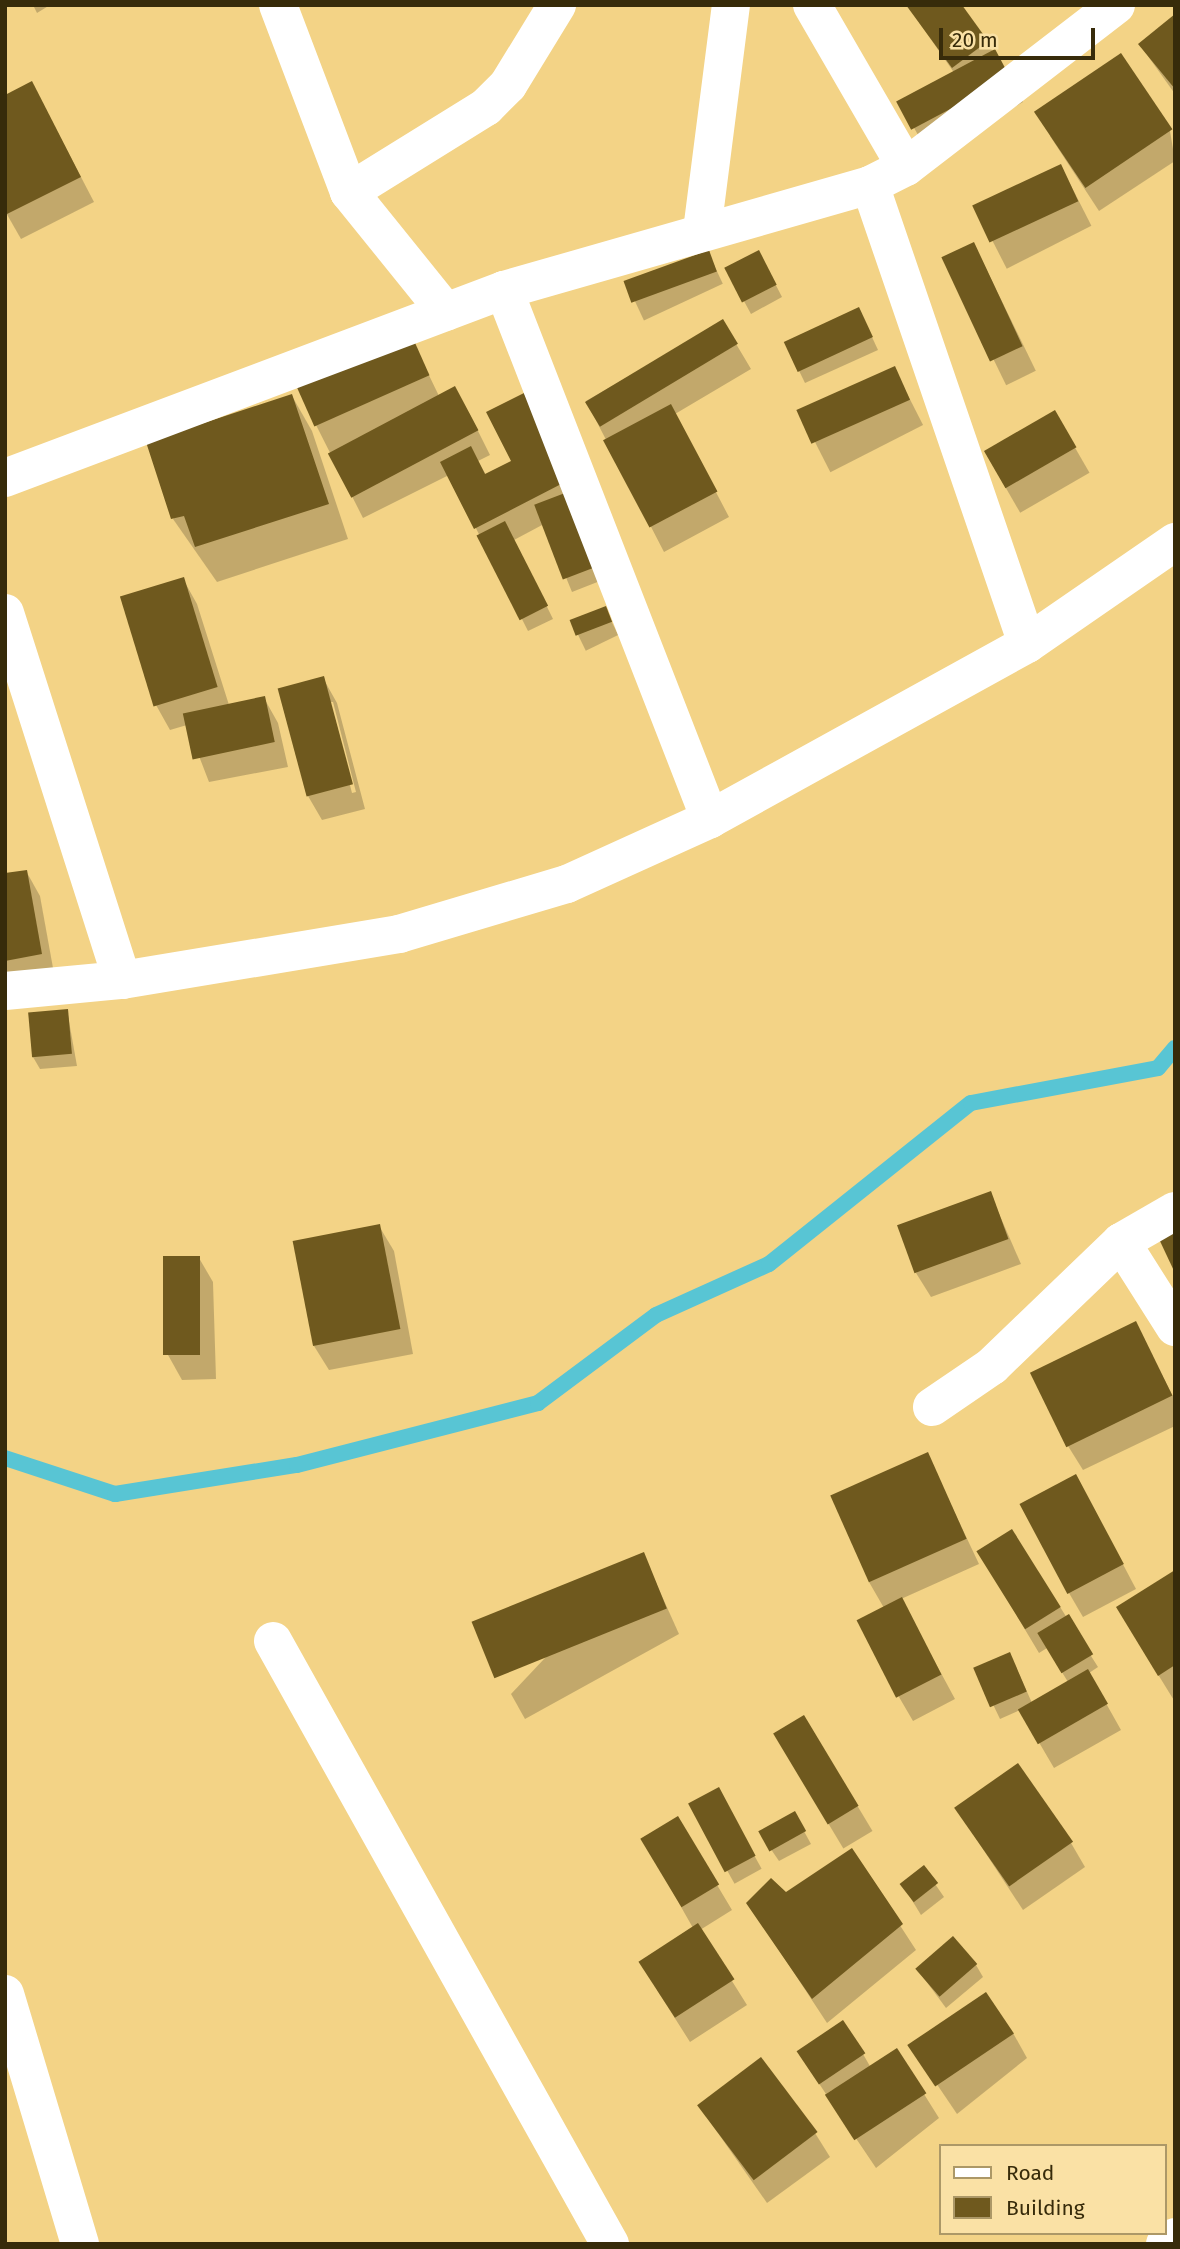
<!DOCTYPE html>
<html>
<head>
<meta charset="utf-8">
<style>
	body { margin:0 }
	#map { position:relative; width:1180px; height:2249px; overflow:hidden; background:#f3d386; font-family:"Fira Sans",sans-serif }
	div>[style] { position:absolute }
	.shadow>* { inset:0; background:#0003; transform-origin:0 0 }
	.stream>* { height:16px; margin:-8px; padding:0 8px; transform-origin:8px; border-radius:8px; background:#58c5d4 }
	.building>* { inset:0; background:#6f591e; transform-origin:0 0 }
	.minor>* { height:38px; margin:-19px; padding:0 19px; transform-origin:19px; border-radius:19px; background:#fff }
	span { translate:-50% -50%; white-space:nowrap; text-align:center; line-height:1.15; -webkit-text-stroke:7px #fae1a5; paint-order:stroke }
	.frame { position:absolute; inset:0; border:7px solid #372b0a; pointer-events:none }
	.legend { position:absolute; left:939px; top:2144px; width:228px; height:91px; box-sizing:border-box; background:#fae1a5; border:2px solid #ac9867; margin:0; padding:9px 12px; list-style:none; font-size:21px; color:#372b0a }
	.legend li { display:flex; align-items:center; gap:14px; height:35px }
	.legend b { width:35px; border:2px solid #ac9867 }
	.scale { position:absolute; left:939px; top:28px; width:156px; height:32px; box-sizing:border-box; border:4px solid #372b0a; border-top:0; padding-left:9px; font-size:21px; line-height:24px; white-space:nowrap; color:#372b0a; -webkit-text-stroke:5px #fae1a5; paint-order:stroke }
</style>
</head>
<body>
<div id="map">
	<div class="shadow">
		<i style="clip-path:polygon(33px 5px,50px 5px,37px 13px)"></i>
		<i style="clip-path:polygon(907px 5px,987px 42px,1023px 102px,930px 156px,901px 105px,955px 74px)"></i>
		<i style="clip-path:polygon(1175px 17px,1175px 94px,1140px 45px)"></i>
		<i style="clip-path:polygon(32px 83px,94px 202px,21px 239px,5px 211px)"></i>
		<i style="clip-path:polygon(1170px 131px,1175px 161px,1099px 211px,1050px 136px)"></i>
		<i style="left:1061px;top:166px;width:67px;height:95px;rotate:63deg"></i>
		<i style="left:974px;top:244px;width:141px;height:33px;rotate:64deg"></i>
		<i style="left:708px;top:252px;width:35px;height:87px;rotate:65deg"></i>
		<i style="clip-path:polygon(765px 264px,782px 297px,751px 314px,727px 270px)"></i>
		<i style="clip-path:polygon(723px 322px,751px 369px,675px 414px,729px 517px,664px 552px,586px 401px)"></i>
		<i style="clip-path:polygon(865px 322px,878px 350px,805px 383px,785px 342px)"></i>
		<i style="clip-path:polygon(411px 338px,439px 396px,469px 413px,490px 455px,478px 461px,486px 475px,513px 462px,523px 396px,600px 581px,572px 592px,544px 524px,514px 540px,553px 619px,528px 631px,449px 475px,363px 518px,316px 425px)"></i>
		<i style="left:894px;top:368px;width:64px;height:104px;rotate:63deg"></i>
		<i style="clip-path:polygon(292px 396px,312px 431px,348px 539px,217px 582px,173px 519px)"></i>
		<i style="left:1055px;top:413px;width:69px;height:80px;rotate:60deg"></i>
		<i style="clip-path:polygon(183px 579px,197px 604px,229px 705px,264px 698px,278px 723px,288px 767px,209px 782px,187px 725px,170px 730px,156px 705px)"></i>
		<i style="left:605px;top:608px;width:30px;height:36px;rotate:64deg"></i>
		<i style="clip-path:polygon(evenodd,323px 678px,337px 703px,365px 809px,322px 820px,308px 796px,281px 689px,323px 678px,329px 702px,333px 702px,356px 792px,352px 793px,329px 702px)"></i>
		<i style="clip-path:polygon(26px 871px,40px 896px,55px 979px,5px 988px,5px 875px)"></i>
		<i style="clip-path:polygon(67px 1010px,77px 1066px,40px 1069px,33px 1057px)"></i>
		<i style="clip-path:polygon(990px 1193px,1021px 1264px,931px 1297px,916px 1273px)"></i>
		<i style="clip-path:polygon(379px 1226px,394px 1251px,413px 1354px,329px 1370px,314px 1346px)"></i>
		<i style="clip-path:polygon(165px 1258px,199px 1258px,213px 1282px,216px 1379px,182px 1380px,168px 1355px)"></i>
		<i style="clip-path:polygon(1135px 1324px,1175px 1400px,1175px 1426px,1083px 1470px,1068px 1446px)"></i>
		<i style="clip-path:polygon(927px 1454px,979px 1564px,901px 1599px,955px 1699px,913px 1721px,899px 1697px,884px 1608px,869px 1582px)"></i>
		<i style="clip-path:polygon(1089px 1500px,1136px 1589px,1083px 1617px,1069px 1593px)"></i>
		<i style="clip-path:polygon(1012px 1531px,1098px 1667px,1089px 1673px,1121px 1730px,1054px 1768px,1020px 1710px,1000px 1719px,976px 1669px,1016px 1667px,1032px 1703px,1068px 1682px,1047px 1648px,1039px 1653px,993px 1576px)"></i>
		<i style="clip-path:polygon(643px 1554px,679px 1634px,525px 1719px,511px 1694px)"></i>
		<i style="clip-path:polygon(1175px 1572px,1175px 1702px,1138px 1642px)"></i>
		<i style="left:804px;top:1717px;width:133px;height:34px;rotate:59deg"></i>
		<i style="left:718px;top:1790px;width:90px;height:31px;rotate:61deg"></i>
		<i style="clip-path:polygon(956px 1808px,1071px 1843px,1085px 1867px,1023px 1910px)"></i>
		<i style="clip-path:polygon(794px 1813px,811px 1844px,779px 1861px,766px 1842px)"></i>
		<i style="clip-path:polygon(677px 1818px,732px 1910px,700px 1930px,747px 2005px,690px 2042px,657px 1990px,693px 1928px,642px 1838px)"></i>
		<i style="clip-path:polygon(851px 1850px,916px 1950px,827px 2023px,748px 1903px,786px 1894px)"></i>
		<i style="clip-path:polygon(924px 1868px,944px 1897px,921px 1915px,910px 1897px)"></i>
		<i style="clip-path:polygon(976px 1965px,983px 1977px,946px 2008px,917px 1969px)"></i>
		<i style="clip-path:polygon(1013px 2033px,1027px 2058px,957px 2114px,913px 2049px)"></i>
		<i style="clip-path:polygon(897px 2051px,939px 2118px,876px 2168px,828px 2097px,834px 2089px,826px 2094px,806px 2064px,863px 2054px,871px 2068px)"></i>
		<i style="clip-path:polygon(699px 2106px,815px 2133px,830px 2157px,767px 2203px)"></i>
	</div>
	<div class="stream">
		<i style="left:5px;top:1458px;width:116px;rotate:18.1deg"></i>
		<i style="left:115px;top:1494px;width:184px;rotate:-9.1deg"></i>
		<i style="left:297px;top:1465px;width:249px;rotate:-14.4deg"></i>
		<i style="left:538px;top:1403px;width:147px;rotate:-36.7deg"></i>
		<i style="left:656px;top:1315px;width:124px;rotate:-24.3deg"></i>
		<i style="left:769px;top:1264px;width:258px;rotate:-38.6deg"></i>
		<i style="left:971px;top:1103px;width:190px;rotate:-10.6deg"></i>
		<i style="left:1158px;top:1068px;width:26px;rotate:-50deg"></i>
	</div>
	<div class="building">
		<i style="clip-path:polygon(906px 5px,962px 5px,988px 41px,952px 68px)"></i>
		<i style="clip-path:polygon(1175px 14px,1175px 89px,1138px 44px)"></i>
		<i style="left:995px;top:49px;width:32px;height:112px;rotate:62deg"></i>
		<i style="left:1121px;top:53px;width:92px;height:105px;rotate:56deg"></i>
		<i style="clip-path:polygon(32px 81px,81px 177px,5px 215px,5px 95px)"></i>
		<i style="left:1061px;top:164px;width:41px;height:98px;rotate:65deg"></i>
		<i style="left:974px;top:242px;width:115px;height:36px;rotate:65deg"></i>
		<i style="left:709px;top:250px;width:23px;height:91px;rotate:70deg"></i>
		<i style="left:759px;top:250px;width:39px;height:39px;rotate:63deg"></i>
		<i style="left:859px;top:307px;width:33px;height:83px;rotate:65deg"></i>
		<i style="left:723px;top:319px;width:29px;height:161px;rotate:59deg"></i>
		<i style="left:412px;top:336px;width:43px;height:126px;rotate:66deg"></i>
		<i style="left:895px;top:366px;width:37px;height:108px;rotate:66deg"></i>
		<i style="left:455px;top:386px;width:50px;height:144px;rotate:62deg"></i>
		<i style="clip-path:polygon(524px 393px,567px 481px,474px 529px,440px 462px,471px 446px,485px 474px,511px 461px,486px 412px)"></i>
		<i style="clip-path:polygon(292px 394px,329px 504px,195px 547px,184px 516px,171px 519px,146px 442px)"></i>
		<i style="left:671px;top:404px;width:99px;height:77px;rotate:62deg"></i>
		<i style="left:1055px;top:410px;width:43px;height:82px;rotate:60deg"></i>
		<i style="left:565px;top:493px;width:80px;height:33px;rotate:69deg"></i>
		<i style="left:505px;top:521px;width:95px;height:32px;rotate:63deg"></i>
		<i style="left:184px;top:577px;width:115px;height:67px;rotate:73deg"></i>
		<i style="left:606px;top:606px;width:17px;height:39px;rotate:69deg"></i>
		<i style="left:324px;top:676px;width:112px;height:48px;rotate:75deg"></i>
		<i style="left:265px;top:696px;width:47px;height:84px;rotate:78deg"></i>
		<i style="clip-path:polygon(27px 870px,42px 954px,5px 961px,5px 873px)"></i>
		<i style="left:68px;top:1009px;width:45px;height:40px;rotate:85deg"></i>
		<i style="left:991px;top:1191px;width:51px;height:100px;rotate:70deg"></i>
		<i style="left:380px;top:1224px;width:107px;height:89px;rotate:79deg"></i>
		<i style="clip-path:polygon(1175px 1231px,1175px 1273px,1159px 1239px)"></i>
		<i style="left:163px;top:1256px;width:37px;height:99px"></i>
		<i style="left:1136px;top:1321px;width:83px;height:118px;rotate:64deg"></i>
		<i style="left:928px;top:1452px;width:95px;height:107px;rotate:66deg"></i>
		<i style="left:1076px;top:1474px;width:102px;height:64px;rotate:62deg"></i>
		<i style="left:1012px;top:1529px;width:92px;height:42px;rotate:58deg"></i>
		<i style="left:644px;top:1552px;width:61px;height:186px;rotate:68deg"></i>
		<i style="clip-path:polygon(1175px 1570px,1175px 1665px,1158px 1676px,1116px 1607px)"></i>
		<i style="left:902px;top:1597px;width:87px;height:51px;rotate:63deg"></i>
		<i style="left:1069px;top:1614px;width:47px;height:37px;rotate:59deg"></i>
		<i style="left:1010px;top:1652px;width:43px;height:40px;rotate:67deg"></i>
		<i style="left:1088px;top:1669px;width:40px;height:81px;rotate:60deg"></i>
		<i style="left:804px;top:1715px;width:106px;height:36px;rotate:59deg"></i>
		<i style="left:1018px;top:1763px;width:96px;height:78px;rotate:55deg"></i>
		<i style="left:719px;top:1787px;width:78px;height:35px;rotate:62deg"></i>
		<i style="left:795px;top:1811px;width:23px;height:42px;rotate:61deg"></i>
		<i style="left:678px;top:1816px;width:80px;height:44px;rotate:59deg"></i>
		<i style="clip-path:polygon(852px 1848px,903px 1924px,812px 1999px,746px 1903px,771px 1878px,786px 1892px)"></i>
		<i style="left:924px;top:1865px;width:23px;height:31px;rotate:52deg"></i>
		<i style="left:698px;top:1923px;width:67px;height:71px;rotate:57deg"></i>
		<i style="left:953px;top:1936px;width:37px;height:50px;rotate:49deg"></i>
		<i style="left:986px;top:1992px;width:50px;height:95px;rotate:56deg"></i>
		<i style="left:843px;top:2020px;width:40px;height:56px;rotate:56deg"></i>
		<i style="left:897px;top:2048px;width:54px;height:86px;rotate:57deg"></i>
		<i style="left:761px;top:2057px;width:94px;height:80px;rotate:53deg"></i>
	</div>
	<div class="minor">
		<i style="left:278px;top:5px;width:200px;rotate:69.2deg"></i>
		<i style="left:349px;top:192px;width:154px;rotate:51.1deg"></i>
		<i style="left:812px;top:5px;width:187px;rotate:59.9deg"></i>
		<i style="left:870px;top:185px;width:485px;rotate:71.1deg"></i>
		<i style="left:349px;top:192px;width:161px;rotate:-31.8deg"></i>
		<i style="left:486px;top:107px;width:31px;rotate:-45deg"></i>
		<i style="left:508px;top:85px;width:94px;rotate:-58.5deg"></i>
		<i style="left:702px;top:231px;width:228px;rotate:-82.7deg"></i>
		<i style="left:504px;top:290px;width:568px;rotate:68.72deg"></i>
		<i style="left:5px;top:478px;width:533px;rotate:-20.64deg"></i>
		<i style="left:504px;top:290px;width:381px;rotate:-16deg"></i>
		<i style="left:870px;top:185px;width:40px;rotate:-26.6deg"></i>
		<i style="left:906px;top:167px;width:265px;rotate:-37.6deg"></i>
		<i style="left:5px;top:613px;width:385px;rotate:72.3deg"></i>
		<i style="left:5px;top:991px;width:118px;rotate:-5.4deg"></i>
		<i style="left:122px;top:980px;width:281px;rotate:-9.4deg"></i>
		<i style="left:399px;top:934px;width:175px;rotate:-16.6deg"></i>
		<i style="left:567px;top:884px;width:157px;rotate:-24.4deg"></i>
		<i style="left:710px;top:819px;width:362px;rotate:-28.9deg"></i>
		<i style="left:1027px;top:644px;width:180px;rotate:-34.6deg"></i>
		<i style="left:1121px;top:1242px;width:101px;rotate:57.6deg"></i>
		<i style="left:932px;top:1407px;width:73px;rotate:-34.3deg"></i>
		<i style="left:992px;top:1366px;width:179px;rotate:-43.9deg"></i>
		<i style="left:1121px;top:1242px;width:62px;rotate:-29.9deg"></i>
		<i style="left:273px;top:1641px;width:691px;rotate:60.8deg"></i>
		<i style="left:5px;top:1994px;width:261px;rotate:73.3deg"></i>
		<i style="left:1165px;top:2244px;width:12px;rotate:-35deg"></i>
	</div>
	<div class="frame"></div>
	<ul class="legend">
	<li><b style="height:9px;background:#fff"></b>Road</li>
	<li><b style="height:19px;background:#6f591e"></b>Building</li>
	</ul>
	<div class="scale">20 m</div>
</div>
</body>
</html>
